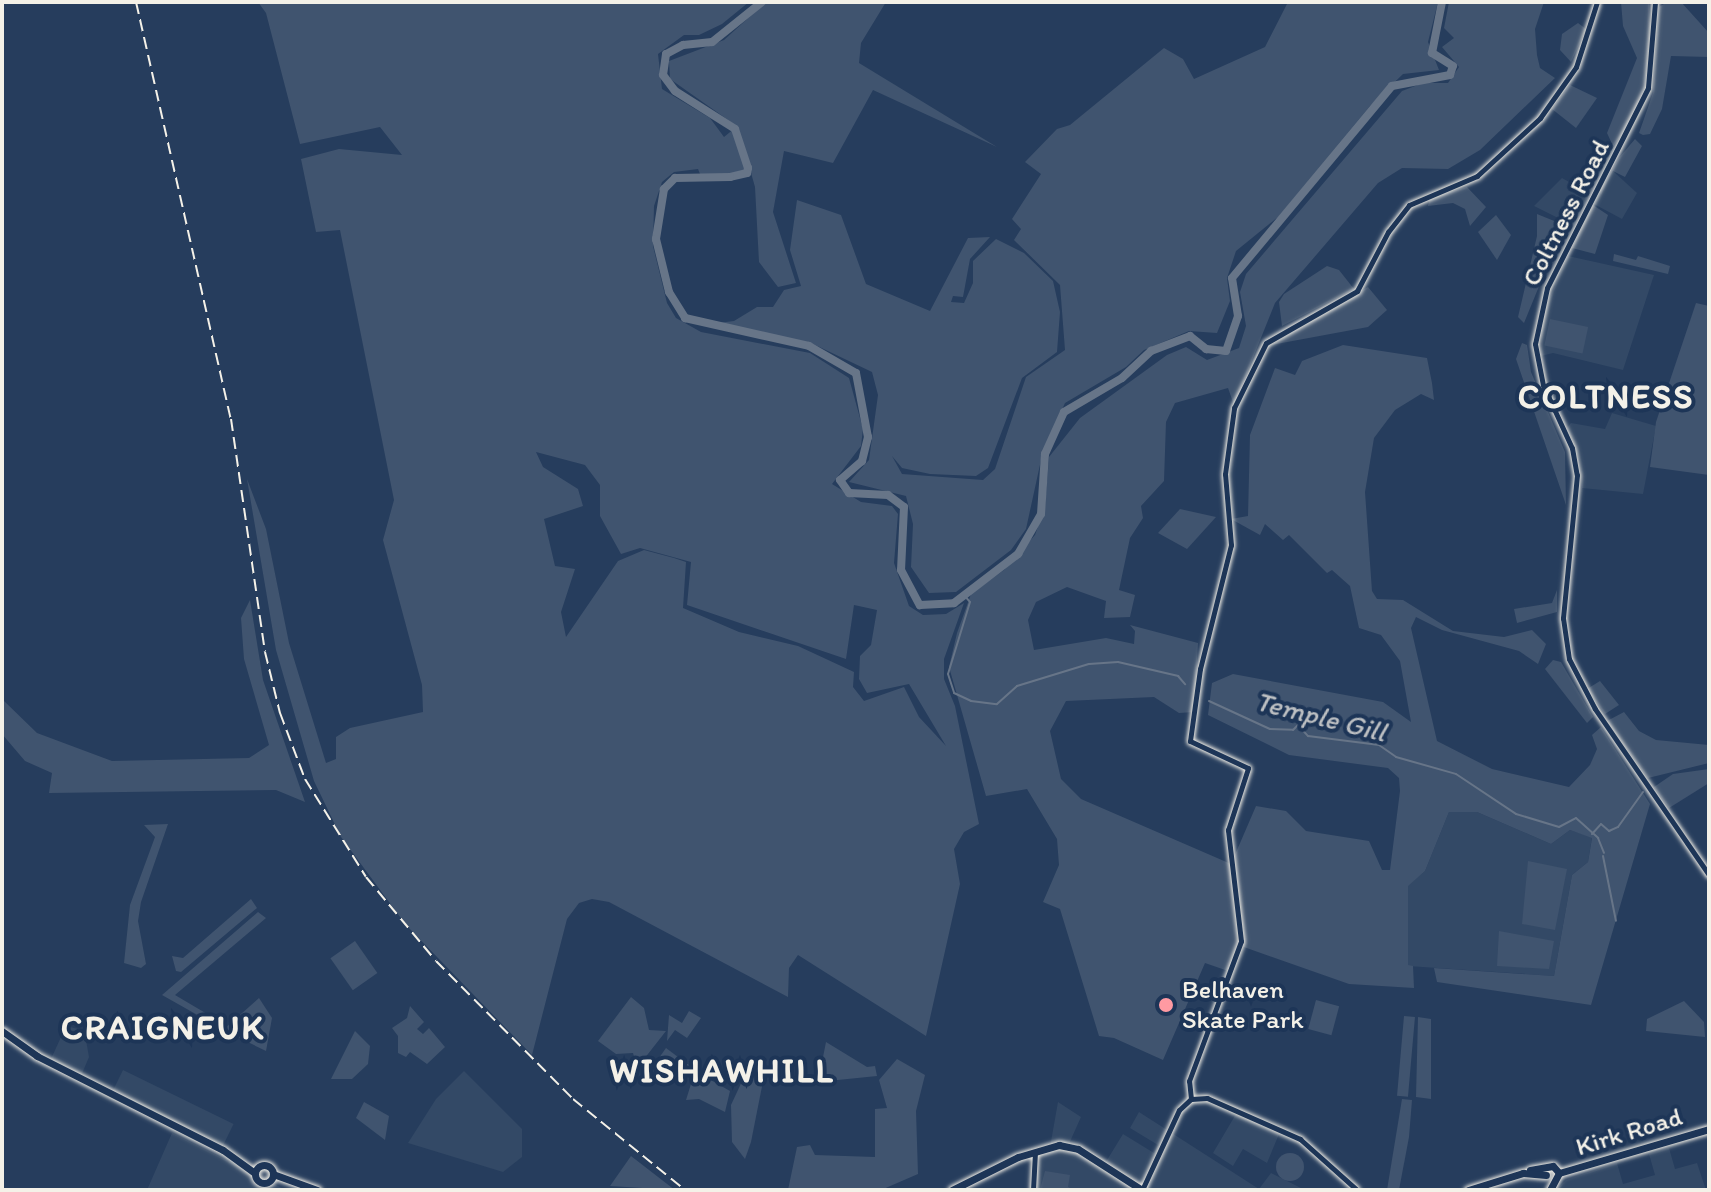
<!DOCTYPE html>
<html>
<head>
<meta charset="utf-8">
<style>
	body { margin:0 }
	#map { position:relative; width:1711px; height:1192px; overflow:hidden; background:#263d5d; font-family:Itim,sans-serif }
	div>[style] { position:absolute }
	.built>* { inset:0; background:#334966; transform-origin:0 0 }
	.green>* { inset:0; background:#40546f; transform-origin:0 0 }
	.round { border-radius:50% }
	.stream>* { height:2px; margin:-1px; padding:0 1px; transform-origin:1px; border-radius:1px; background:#677588 }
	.river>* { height:8px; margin:-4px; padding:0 4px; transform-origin:4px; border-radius:4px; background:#677588 }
	.roads { filter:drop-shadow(0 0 2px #f4f1e8) drop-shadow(0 0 2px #f4f1e8) }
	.minor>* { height:5px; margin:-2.5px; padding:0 2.5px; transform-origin:2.5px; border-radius:2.5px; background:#1d3557 }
	.major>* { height:7px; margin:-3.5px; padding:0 3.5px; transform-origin:3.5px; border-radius:3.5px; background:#1d3557 }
	.major>.ring { margin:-3.5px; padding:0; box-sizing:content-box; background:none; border:7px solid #1d3557; border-radius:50% }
	.rail>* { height:2px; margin-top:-1px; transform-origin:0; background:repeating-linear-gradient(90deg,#f4f1e8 0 12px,transparent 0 18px) }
	.dots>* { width:22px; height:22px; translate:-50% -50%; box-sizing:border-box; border:4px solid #1d3557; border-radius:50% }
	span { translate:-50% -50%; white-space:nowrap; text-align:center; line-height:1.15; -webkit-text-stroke:8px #1d3557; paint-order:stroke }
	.street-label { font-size:26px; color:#f4f1e8 }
	.poi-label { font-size:26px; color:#f4f1e8 }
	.left { translate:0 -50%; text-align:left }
	.water-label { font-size:28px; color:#bcbfc2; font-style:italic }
	.district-label { font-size:34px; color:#f4f1e8; font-weight:700; letter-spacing:2px }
	.frame { position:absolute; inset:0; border:4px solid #f4f1e8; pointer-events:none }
</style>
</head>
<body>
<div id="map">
	<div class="built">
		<i style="clip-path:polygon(1613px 171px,1637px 193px,1622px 219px,1594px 204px)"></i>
		<i style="clip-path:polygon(1562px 178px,1589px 193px,1574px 226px,1534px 206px)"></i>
		<i style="clip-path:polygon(1568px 256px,1654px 275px,1623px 370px,1553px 353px,1541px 356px,1542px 316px)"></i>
		<i style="clip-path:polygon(1612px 413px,1656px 426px,1643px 494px,1582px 488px,1580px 460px,1567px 428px,1571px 423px,1605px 429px)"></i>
		<i style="clip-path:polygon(1449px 812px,1477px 812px,1551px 844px,1570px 830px,1592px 837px,1588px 862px,1572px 875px,1554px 976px,1408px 966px,1408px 885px,1425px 871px)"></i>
		<i style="clip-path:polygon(66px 1026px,78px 1029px,86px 1040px,89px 1057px,81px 1076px,51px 1059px)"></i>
		<i style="left:123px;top:1070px;width:123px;height:24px;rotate:26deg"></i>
		<i style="clip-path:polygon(464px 1071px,522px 1129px,522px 1157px,503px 1172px,408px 1143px,436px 1099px)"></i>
		<i style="clip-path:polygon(1058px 1102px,1081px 1117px,1068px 1146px,1104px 1165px,1123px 1134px,1154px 1153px,1158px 1145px,1130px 1128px,1139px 1112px,1259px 1189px,1271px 1173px,1305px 1190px,1033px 1190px,1035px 1151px,1050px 1147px)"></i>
		<i style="clip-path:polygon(1236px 1114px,1279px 1134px,1267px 1163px,1243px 1149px,1233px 1166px,1213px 1153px)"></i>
		<i style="clip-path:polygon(172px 1133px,284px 1189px,288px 1190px,147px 1190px)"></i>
		<i style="clip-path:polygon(1669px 1148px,1675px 1169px,1697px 1163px,1706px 1190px,1556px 1190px,1566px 1180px,1617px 1163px,1623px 1184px,1655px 1175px,1649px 1154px)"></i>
	</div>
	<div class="green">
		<i style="clip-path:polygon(evenodd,258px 2px,749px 2px,722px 24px,699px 35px,684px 35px,658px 54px,662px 89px,710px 118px,724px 137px,735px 128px,747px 168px,730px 177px,700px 174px,698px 169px,674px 172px,662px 182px,654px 206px,653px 246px,667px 303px,676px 318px,701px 332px,810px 353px,849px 378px,863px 429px,861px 446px,832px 484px,861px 502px,892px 506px,898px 514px,894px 563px,909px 606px,923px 615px,946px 614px,964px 603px,944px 659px,944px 679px,955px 706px,979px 824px,964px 832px,954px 849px,960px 884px,926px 1036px,798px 955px,789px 968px,788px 997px,609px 902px,592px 899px,579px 903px,567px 919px,532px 1055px,406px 925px,341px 837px,314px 781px,276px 650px,247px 479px,266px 529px,289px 643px,326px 763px,336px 759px,336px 737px,350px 728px,423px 712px,422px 685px,383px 540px,394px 500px,340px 230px,316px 232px,301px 159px,339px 149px,402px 155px,380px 127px,300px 144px,266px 13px,258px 2px,536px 452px,585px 465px,600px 485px,600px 516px,621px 554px,640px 548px,691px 562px,687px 605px,846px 659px,854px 605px,877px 610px,871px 645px,860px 656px,859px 679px,867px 693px,909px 684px,946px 746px,919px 717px,904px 687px,864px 701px,853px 687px,854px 672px,798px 646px,739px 632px,683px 608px,686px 562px,674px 558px,644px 550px,618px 561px,566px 637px,561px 612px,575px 569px,555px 566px,544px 519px,583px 506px,578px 489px,543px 467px,536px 452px)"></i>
		<i style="clip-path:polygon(766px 2px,886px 2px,861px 43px,859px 63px,997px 147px,873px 90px,833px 163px,784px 151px,773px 212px,796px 283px,778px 287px,759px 262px,755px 187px,738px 127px,670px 79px,669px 61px,724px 40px)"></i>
		<i style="clip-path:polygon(1288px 2px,1438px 2px,1428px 42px,1439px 70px,1403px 74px,1370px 106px,1278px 217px,1236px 251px,1227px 278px,1230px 301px,1217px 333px,1189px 331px,1144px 350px,1126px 367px,1065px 403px,1043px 451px,1026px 529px,1011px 550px,956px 592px,929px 593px,911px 567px,913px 524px,906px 496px,849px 482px,869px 460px,878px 395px,872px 372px,811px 343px,718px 323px,734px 321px,757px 307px,773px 307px,784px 290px,801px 286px,790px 250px,797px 200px,841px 215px,866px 284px,930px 311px,968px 238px,990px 237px,970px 259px,963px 297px,953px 296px,951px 302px,964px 303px,973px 283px,973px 261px,996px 239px,1024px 253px,1053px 281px,1060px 312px,1057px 352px,1022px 378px,988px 468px,976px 476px,930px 474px,902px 468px,892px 456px,902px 474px,983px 480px,995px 469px,1026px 377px,1065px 350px,1060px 285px,1014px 240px,1021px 229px,1012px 219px,1041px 174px,1025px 162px,1057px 129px,1070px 125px,1164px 48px,1183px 59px,1194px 79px,1265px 47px)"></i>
		<i style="clip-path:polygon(1449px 2px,1544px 2px,1535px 29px,1537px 55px,1540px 68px,1555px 78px,1480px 150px,1448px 169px,1402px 168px,1378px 183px,1275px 303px,1234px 405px,1228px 388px,1175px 403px,1166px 422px,1164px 481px,1141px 506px,1143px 518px,1130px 538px,1119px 590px,1135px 595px,1130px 617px,1104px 618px,1106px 601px,1067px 587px,1036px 602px,1028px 620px,1034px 650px,1106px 638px,1134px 644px,1135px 631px,1130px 625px,1198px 643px,1194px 712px,1179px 713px,1154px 697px,1066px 701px,1050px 731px,1061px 779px,1081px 799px,1231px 864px,1256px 806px,1286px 811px,1306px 831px,1369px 841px,1382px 870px,1390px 870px,1400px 791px,1399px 778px,1388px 768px,1289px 755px,1208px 715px,1212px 683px,1233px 674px,1383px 702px,1411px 722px,1400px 661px,1381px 635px,1359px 628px,1350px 586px,1332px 570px,1327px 573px,1289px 535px,1283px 540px,1265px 524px,1260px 535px,1231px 519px,1248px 516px,1250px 435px,1275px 368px,1295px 375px,1302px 361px,1343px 345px,1427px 358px,1432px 383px,1434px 400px,1421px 394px,1395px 410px,1374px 438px,1365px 492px,1372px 591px,1377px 599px,1403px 600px,1453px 631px,1504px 637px,1532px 630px,1546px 644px,1538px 664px,1519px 651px,1442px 630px,1416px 617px,1411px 628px,1437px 741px,1492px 769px,1569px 787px,1590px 765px,1597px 749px,1592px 735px,1601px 727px,1650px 804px,1591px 1005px,1437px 982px,1434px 968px,1554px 976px,1572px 875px,1588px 862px,1592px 838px,1570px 830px,1551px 844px,1477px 812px,1449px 812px,1425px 871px,1408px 886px,1408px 965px,1413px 966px,1414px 988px,1349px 984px,1241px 946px,1231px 972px,1205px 963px,1163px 1060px,1114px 1038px,1099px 1036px,1060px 909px,1043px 902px,1059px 865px,1057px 839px,1027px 789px,986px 796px,949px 667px,957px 633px,971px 594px,1004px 570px,1035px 535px,1045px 507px,1049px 457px,1080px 418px,1167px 355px,1186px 347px,1207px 360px,1239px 348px,1246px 326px,1240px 292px,1246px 274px,1402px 91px,1423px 83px,1448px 83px,1459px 67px,1442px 47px,1454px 38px,1444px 28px)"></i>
		<i style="clip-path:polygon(1621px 2px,1649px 2px,1650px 28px,1645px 87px,1627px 128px,1613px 146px,1607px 133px,1637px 58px,1623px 26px)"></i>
		<i style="clip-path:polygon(1667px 2px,1681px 2px,1709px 33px,1709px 57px,1671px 56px,1662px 109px,1650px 134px,1643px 135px,1639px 133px,1653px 93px,1659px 7px)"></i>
		<i style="clip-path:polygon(1578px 23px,1586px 29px,1571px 62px,1560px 50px,1562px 34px)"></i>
		<i style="clip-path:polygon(1570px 85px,1597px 98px,1576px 128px,1552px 109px)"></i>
		<i style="clip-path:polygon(1635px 139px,1642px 146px,1625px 177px,1613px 171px,1601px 195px,1600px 191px,1619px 158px)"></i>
		<i style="clip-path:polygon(1467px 187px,1486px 207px,1470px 226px,1465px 209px,1453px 203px,1428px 206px,1430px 198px)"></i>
		<i style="clip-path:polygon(1593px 205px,1608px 215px,1595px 254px,1572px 248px)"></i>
		<i style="clip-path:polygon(1537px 214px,1569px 227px,1556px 245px,1524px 323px,1518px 317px,1537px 236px)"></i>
		<i style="clip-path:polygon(1496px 215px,1511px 235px,1497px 260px,1478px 232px)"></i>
		<i style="clip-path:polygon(1614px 254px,1636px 260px,1638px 256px,1670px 266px,1668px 274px,1613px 261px)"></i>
		<i style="clip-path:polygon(1327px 266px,1339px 270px,1354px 289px,1282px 326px,1279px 302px,1284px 294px)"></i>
		<i style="clip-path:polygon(1368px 287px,1387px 310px,1368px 327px,1271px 345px)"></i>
		<i style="clip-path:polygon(1696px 303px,1709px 306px,1709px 475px,1650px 467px,1656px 422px)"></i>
		<i style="left:1550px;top:319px;width:39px;height:27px;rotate:12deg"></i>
		<i style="clip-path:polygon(1522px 343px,1527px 345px,1531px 372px,1565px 452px,1566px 505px,1516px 359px)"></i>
		<i style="clip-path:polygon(1180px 509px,1216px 517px,1187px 549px,1158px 533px)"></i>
		<i style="clip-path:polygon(1557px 590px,1557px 612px,1517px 623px,1514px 609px,1552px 603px)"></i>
		<i style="clip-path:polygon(250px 600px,263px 680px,305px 802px,276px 790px,49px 793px,52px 773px,25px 761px,2px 734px,2px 699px,37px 733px,112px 761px,249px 758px,269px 745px,244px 659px,241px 618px)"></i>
		<i style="clip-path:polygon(1553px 660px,1561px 662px,1593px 717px,1587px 723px,1545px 669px)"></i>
		<i style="clip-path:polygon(1600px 681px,1619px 705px,1605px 714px,1587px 689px)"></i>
		<i style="clip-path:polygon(1624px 712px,1639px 731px,1656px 740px,1709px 745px,1709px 763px,1648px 778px,1607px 721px)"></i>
		<i style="clip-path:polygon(1709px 769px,1709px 783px,1669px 808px,1654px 787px,1673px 774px)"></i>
		<i style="clip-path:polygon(168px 824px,141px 902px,138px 921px,146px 964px,141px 968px,124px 963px,130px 905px,155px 837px,144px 825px)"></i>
		<i style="clip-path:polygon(1528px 861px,1567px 869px,1555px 930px,1522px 924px)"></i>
		<i style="clip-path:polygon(251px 899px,257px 908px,181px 972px,176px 971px,172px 956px,183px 958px)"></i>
		<i style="clip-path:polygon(258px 912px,266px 918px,175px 995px,219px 1021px,227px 1018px,217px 1026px,162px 995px)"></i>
		<i style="clip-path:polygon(1499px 931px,1554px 941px,1549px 969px,1497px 966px)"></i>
		<i style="left:355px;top:941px;width:39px;height:30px;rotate:55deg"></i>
		<i style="clip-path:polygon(631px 997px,644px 1008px,649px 1030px,666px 1031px,637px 1068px,633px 1053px,616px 1054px,598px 1041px)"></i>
		<i style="clip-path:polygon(259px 998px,272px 1018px,266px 1051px,223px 1030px)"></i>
		<i style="left:1316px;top:1000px;width:24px;height:30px;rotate:15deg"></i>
		<i style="clip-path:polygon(1684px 1001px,1704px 1022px,1705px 1037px,1646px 1031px,1647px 1019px)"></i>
		<i style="clip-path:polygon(410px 1006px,424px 1022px,417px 1029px,423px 1034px,429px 1028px,445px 1047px,427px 1064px,410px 1052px,406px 1057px,398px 1053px,398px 1036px,392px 1028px,407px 1018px)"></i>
		<i style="clip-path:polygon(689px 1011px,701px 1018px,687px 1038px,675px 1030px,667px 1041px,669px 1015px,682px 1023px)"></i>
		<i style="left:1404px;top:1016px;width:11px;height:80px;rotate:5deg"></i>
		<i style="clip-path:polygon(1418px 1017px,1431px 1019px,1431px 1099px,1416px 1097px)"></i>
		<i style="clip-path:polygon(355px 1031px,370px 1046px,368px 1064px,352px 1079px,331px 1079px)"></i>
		<i style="clip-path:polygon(826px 1042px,867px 1067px,875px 1066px,877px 1076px,818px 1082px)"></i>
		<i style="clip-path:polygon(666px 1048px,690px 1066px,682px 1086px,654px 1065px)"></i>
		<i style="clip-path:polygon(897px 1059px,925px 1075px,916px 1111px,918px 1174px,881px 1190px,788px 1190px,797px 1147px,810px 1145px,815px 1155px,875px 1157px,875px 1109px,887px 1108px,879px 1080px)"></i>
		<i style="clip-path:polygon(767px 1061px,751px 1142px,745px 1159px,732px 1142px,731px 1105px,744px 1077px)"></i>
		<i style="clip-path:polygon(695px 1071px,730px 1091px,725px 1112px,699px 1099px,686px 1100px)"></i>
		<i style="clip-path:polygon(1402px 1099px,1412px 1100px,1409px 1137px,1399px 1190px,1387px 1190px)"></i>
		<i style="clip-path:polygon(364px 1102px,389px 1116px,385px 1140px,356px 1118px)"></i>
		<i class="round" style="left:1276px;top:1153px;width:28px;height:28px"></i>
		<i style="clip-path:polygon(631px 1156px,671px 1187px,675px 1190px,610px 1186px)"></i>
		<i style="clip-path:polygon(1045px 1171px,1070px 1175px,1068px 1187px,1074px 1190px,1040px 1190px)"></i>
	</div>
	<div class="stream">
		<i style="left:964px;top:595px;width:9px;rotate:49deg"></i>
		<i style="left:970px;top:602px;width:75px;rotate:107deg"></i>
		<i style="left:948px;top:674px;width:20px;rotate:72deg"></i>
		<i style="left:954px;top:693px;width:19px;rotate:25deg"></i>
		<i style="left:971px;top:701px;width:26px;rotate:7deg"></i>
		<i style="left:997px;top:704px;width:27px;rotate:-42deg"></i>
		<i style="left:1017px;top:686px;width:75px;rotate:-17deg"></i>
		<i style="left:1089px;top:664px;width:29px;rotate:-4deg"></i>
		<i style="left:1118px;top:662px;width:62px;rotate:13.1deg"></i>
		<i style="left:1178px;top:676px;width:11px;rotate:49deg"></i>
		<i style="left:1209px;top:701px;width:67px;rotate:24.7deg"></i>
		<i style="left:1270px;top:729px;width:23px;rotate:2deg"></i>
		<i style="left:1293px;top:730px;width:7px;rotate:-45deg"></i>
		<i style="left:1298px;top:725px;width:15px;rotate:48deg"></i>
		<i style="left:1308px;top:736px;width:72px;rotate:7.2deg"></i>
		<i style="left:1379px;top:745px;width:21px;rotate:35deg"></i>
		<i style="left:1396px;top:757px;width:62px;rotate:15.8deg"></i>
		<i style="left:1456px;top:774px;width:72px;rotate:33.7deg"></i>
		<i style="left:1516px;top:814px;width:45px;rotate:16.8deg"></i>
		<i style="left:1559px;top:827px;width:19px;rotate:-28deg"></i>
		<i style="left:1576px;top:818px;width:30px;rotate:42deg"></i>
		<i style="left:1598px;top:838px;width:16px;rotate:68deg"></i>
		<i style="left:1592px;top:834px;width:13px;rotate:-48deg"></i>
		<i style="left:1601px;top:824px;width:11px;rotate:41deg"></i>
		<i style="left:1609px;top:831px;width:10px;rotate:-24deg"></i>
		<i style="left:1618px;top:827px;width:43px;rotate:-54.5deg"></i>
		<i style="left:1603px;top:856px;width:66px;rotate:78.7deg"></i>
	</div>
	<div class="river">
		<i style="left:762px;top:2px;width:64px;rotate:141.3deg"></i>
		<i style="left:712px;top:42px;width:29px;rotate:174deg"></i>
		<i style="left:683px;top:45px;width:19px;rotate:152deg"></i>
		<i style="left:666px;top:54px;width:21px;rotate:98deg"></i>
		<i style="left:663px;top:75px;width:20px;rotate:53deg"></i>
		<i style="left:675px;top:91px;width:71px;rotate:32.3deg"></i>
		<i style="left:735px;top:129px;width:41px;rotate:71.6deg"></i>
		<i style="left:748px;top:168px;width:5px;rotate:101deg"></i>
		<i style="left:747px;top:173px;width:17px;rotate:167deg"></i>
		<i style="left:730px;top:177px;width:55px;rotate:179deg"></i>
		<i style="left:675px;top:178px;width:16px;rotate:135deg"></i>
		<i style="left:664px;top:189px;width:51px;rotate:99.1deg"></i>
		<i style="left:656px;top:239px;width:55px;rotate:76.2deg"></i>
		<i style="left:669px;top:292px;width:31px;rotate:58deg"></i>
		<i style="left:685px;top:318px;width:127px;rotate:12.7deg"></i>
		<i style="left:809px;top:346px;width:54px;rotate:29.9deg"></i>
		<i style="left:856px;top:373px;width:65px;rotate:79.4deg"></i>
		<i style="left:868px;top:437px;width:25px;rotate:104deg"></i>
		<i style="left:862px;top:461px;width:29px;rotate:139deg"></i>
		<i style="left:840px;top:480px;width:16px;rotate:55deg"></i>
		<i style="left:849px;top:493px;width:39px;rotate:3deg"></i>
		<i style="left:888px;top:495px;width:20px;rotate:37deg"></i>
		<i style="left:904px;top:507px;width:63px;rotate:92.7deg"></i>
		<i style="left:901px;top:570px;width:40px;rotate:62deg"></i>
		<i style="left:920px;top:605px;width:34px;rotate:-3deg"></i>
		<i style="left:954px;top:603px;width:81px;rotate:-37.4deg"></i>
		<i style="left:1018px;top:554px;width:46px;rotate:-60.1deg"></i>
		<i style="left:1041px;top:514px;width:60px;rotate:-86.2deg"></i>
		<i style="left:1045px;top:454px;width:46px;rotate:-65.7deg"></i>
		<i style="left:1064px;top:412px;width:67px;rotate:-30.4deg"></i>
		<i style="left:1122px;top:378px;width:40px;rotate:-43deg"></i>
		<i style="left:1151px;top:351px;width:42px;rotate:-21deg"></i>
		<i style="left:1190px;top:336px;width:21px;rotate:39deg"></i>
		<i style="left:1206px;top:349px;width:20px;rotate:6deg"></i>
		<i style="left:1226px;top:351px;width:37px;rotate:-71deg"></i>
		<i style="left:1238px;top:316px;width:38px;rotate:-99deg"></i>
		<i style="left:1232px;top:278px;width:250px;rotate:-50.2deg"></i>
		<i style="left:1392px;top:86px;width:59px;rotate:-10.7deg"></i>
		<i style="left:1450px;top:75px;width:9px;rotate:-72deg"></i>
		<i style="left:1453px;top:66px;width:25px;rotate:-148deg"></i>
		<i style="left:1432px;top:53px;width:52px;rotate:-78.9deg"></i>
	</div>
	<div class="roads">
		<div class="minor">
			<i style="left:1655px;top:2px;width:86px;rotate:94.7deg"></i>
			<i style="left:1648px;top:88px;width:224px;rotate:116.8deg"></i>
			<i style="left:1547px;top:288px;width:57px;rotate:102.1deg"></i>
			<i style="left:1535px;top:344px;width:42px;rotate:79deg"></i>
			<i style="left:1543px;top:385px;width:69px;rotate:65.3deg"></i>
			<i style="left:1572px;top:448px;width:27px;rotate:80deg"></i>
			<i style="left:1577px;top:475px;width:144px;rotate:95.6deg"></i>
			<i style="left:1563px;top:618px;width:41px;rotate:81.7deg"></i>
			<i style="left:1569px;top:659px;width:56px;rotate:62.5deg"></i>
			<i style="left:1595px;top:709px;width:201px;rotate:55.5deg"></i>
			<i style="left:1191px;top:1099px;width:18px;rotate:-96deg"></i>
			<i style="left:1189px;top:1081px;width:149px;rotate:-69.6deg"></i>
			<i style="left:1241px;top:941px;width:112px;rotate:-96.7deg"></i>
			<i style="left:1228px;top:830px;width:65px;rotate:-72.1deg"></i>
			<i style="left:1248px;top:768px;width:64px;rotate:-155deg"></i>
			<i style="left:1190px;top:741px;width:73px;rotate:-82.1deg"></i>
			<i style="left:1200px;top:669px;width:128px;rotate:-76deg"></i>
			<i style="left:1231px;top:545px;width:71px;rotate:-94.8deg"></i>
			<i style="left:1225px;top:474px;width:67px;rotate:-82.2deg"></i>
			<i style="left:1234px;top:408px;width:72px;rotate:-63.8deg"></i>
			<i style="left:1266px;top:343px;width:105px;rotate:-29.7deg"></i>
			<i style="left:1357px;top:291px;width:67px;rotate:-62.3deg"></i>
			<i style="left:1388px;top:232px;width:34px;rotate:-52deg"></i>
			<i style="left:1409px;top:205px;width:74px;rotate:-23.1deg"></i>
			<i style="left:1477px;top:176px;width:86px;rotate:-42.6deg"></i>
			<i style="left:1540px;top:118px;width:62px;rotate:-54.8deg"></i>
			<i style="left:1576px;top:67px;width:68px;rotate:-72.1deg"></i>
			<i style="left:1191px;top:1099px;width:16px;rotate:-4deg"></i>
			<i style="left:1207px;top:1098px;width:102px;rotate:23.8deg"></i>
			<i style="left:1300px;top:1139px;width:76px;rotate:41.8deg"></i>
			<i style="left:1033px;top:1190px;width:38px;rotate:-87deg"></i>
			<i style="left:1142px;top:1190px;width:88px;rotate:-65.2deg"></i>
			<i style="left:1179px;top:1110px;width:16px;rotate:-43deg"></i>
		</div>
		<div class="major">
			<i style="left:2px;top:1031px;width:43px;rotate:35.5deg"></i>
			<i style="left:37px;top:1056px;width:208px;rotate:26.8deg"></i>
			<i style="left:223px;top:1150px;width:39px;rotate:36deg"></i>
			<i class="ring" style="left:255px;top:1165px;width:11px;height:11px"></i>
			<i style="left:1530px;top:1170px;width:23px;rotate:-10deg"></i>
			<i style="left:1553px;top:1166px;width:9px;rotate:49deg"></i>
			<i style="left:1559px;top:1173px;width:156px;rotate:-16.3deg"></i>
			<i style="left:273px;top:1174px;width:47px;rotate:20deg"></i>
			<i style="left:952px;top:1190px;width:74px;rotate:-26.6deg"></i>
			<i style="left:1018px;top:1157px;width:43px;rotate:-16.3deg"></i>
			<i style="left:1059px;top:1145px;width:19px;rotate:12deg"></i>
			<i style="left:1078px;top:1149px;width:76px;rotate:32.6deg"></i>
			<i style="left:1468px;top:1190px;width:58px;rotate:-17.2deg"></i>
			<i style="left:1523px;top:1173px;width:23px;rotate:5deg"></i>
			<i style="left:1550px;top:1190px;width:19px;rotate:-62deg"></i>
		</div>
	</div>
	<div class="rail">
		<i style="left:136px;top:2px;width:428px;rotate:77.2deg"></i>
		<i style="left:231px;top:419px;width:235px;rotate:81.7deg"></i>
		<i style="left:265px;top:652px;width:63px;rotate:76.2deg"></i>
		<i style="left:280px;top:713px;width:71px;rotate:69.3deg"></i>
		<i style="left:305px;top:779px;width:115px;rotate:58.1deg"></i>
		<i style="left:366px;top:877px;width:109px;rotate:50.2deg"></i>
		<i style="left:436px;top:961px;width:194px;rotate:45.2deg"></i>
		<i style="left:573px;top:1099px;width:144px;rotate:39.1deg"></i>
	</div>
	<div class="dots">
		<i style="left:1166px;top:1005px;background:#ff9aa2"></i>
	</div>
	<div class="street-label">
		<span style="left:1566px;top:213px;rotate:-63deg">Coltness Road</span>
		<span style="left:1629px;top:1132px;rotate:-17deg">Kirk Road</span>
	</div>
	<div class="poi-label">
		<span class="left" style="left:1182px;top:1005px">Belhaven<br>Skate Park</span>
	</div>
	<div class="water-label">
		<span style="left:1321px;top:716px;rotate:14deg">Temple Gill</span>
	</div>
	<div class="district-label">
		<span style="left:1606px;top:397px">COLTNESS</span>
		<span style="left:163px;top:1028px">CRAIGNEUK</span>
		<span style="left:722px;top:1071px">WISHAWHILL</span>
	</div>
	<div class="frame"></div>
</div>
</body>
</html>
